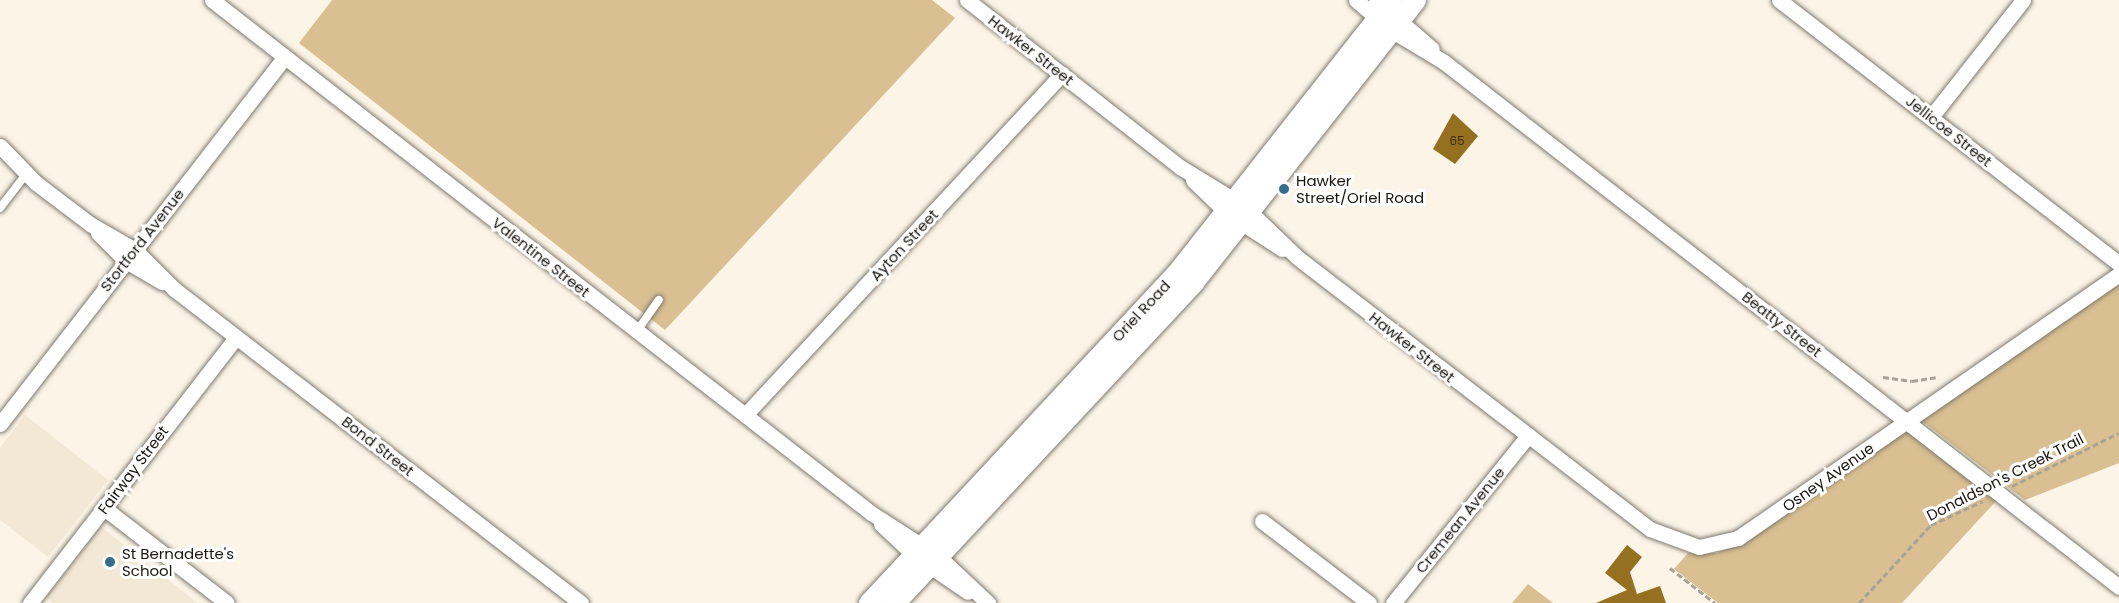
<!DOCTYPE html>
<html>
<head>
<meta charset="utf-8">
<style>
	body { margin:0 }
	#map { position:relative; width:2119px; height:603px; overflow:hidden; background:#fbf4e7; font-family:Poppins,sans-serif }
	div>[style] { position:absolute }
	.built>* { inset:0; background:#f3e8d5 }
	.green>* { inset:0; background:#d9bf91 }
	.building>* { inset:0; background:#957020 }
	.path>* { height:3px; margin-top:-1.5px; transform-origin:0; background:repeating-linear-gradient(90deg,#a8a399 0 6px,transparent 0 9px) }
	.roads { filter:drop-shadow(0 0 2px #7f796e) drop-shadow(0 0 2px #7f796e) }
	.lane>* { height:8px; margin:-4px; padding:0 4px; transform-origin:4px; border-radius:4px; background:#fff }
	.street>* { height:15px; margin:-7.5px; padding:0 7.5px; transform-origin:7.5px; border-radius:7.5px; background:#fff }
	.secondary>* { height:21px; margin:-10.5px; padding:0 10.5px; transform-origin:10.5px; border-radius:10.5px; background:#fff }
	.dots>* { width:16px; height:16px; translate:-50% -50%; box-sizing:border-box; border:3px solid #fff; border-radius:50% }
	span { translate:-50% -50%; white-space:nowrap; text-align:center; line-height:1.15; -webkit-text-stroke:6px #fff; paint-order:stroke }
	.number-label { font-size:12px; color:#372c15 }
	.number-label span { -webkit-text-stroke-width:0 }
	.street-label { font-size:15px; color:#181611 }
	.poi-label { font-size:15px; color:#181611 }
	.left { translate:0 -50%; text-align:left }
</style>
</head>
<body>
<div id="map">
	<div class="built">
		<i style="clip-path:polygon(25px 415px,108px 480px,48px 557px,0 520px,0 448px)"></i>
		<i style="clip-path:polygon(101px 527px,198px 603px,53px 603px,46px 597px)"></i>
	</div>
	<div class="green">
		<i style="clip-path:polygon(332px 0,932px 0,955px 18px,665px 330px,299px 43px)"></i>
		<i style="clip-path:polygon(2119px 283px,2119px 463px,2025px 500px,1921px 420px)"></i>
		<i style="clip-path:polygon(1907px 430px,1997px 500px,1902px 603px,1718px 603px,1674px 569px,1688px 553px,1717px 553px,1745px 541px)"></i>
		<i style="clip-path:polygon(1528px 584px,1553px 603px,1512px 603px)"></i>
	</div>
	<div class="building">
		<i style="clip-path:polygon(1453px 113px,1478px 136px,1455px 164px,1433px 149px)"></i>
		<i style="clip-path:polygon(1627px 545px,1642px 557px,1630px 572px,1637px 594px,1660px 586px,1666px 603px,1596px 603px,1627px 590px,1605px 573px)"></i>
	</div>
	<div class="path">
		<i style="left:1883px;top:377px;width:29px;rotate:8deg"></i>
		<i style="left:1912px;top:381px;width:24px;rotate:-9deg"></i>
		<i style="left:2012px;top:486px;width:119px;rotate:-26.4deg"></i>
		<i style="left:1670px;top:568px;width:57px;rotate:37.9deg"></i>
		<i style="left:1859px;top:603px;width:106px;rotate:-47.3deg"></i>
		<i style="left:1931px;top:525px;width:57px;rotate:-24.8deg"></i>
	</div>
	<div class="roads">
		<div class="lane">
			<i style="left:0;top:208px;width:44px;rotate:-52.4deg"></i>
			<i style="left:637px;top:331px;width:38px;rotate:-55deg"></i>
		</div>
		<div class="street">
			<i style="left:212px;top:0;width:835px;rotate:37.9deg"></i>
			<i style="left:871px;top:513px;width:80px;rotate:32.7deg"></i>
			<i style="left:938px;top:556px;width:69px;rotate:43.2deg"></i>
			<i style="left:967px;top:0;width:271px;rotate:38.1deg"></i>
			<i style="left:1180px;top:167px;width:66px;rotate:31.3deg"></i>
			<i style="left:1356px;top:0;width:46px;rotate:40.6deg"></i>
			<i style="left:1391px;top:30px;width:62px;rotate:31.1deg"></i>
			<i style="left:1444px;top:62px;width:855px;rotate:37.87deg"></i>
			<i style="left:1376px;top:0;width:74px;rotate:41.2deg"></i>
			<i style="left:1779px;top:0;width:430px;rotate:37.8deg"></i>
			<i style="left:1931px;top:117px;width:149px;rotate:-51.8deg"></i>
			<i style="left:0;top:146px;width:52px;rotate:45.8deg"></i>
			<i style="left:36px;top:183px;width:68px;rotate:37.2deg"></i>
			<i style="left:90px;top:224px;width:52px;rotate:30deg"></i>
			<i style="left:135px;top:250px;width:55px;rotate:45deg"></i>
			<i style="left:174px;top:289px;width:514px;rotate:37.65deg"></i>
			<i style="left:1193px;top:180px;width:46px;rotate:44.1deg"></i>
			<i style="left:1250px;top:212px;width:66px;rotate:43.8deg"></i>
			<i style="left:1298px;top:258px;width:444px;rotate:37.6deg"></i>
			<i style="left:1650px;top:529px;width:52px;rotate:20.2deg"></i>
			<i style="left:1699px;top:547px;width:40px;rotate:-13deg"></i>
			<i style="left:1738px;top:538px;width:464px;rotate:-34.7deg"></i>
			<i style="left:1242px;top:223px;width:48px;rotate:33deg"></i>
			<i style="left:98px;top:233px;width:40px;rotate:45deg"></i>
			<i style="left:126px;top:261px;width:42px;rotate:30.3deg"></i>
			<i style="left:745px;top:415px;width:466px;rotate:-47.1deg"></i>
			<i style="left:0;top:424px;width:465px;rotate:-52.2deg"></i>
			<i style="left:104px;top:508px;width:155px;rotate:37.7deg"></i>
			<i style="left:1262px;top:521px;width:135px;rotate:37.5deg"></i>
			<i style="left:881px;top:524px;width:45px;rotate:43.2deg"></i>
			<i style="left:914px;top:555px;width:65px;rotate:34.4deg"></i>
			<i style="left:30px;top:603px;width:336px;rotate:-52.2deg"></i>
			<i style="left:1393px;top:603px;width:213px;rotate:-51.1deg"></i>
		</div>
		<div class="secondary">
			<i style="left:869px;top:603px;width:456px;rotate:-47deg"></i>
			<i style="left:1180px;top:269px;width:342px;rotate:-51.8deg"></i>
			<i style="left:894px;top:603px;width:439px;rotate:-47deg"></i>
			<i style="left:1193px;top:282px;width:359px;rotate:-51.8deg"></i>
		</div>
	</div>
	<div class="dots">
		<i style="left:1284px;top:189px;background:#366d88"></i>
		<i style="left:110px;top:562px;background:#366d88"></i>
	</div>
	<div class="number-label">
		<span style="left:1457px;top:141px">65</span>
	</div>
	<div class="street-label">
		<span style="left:1031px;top:50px;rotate:38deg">Hawker Street</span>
		<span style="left:1949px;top:131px;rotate:38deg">Jellicoe Street</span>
		<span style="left:142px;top:240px;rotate:-52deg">Stortford Avenue</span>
		<span style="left:904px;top:245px;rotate:-47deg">Ayton Street</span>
		<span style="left:541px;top:257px;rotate:38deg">Valentine Street</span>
		<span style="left:1141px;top:311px;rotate:-47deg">Oriel Road</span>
		<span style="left:1782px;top:324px;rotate:38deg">Beatty Street</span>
		<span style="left:1412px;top:347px;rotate:38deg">Hawker Street</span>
		<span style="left:378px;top:446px;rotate:38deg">Bond Street</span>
		<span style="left:133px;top:470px;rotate:-53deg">Fairway Street</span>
		<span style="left:1828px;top:477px;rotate:-35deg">Osney Avenue</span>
		<span style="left:2005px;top:477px;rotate:-27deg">Donaldson's Creek Trail</span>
		<span style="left:1460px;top:520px;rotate:-51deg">Cremean Avenue</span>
	</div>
	<div class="poi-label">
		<span class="left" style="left:1296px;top:189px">Hawker<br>Street/Oriel Road</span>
		<span class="left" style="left:122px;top:562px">St Bernadette's<br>School</span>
	</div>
</div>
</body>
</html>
